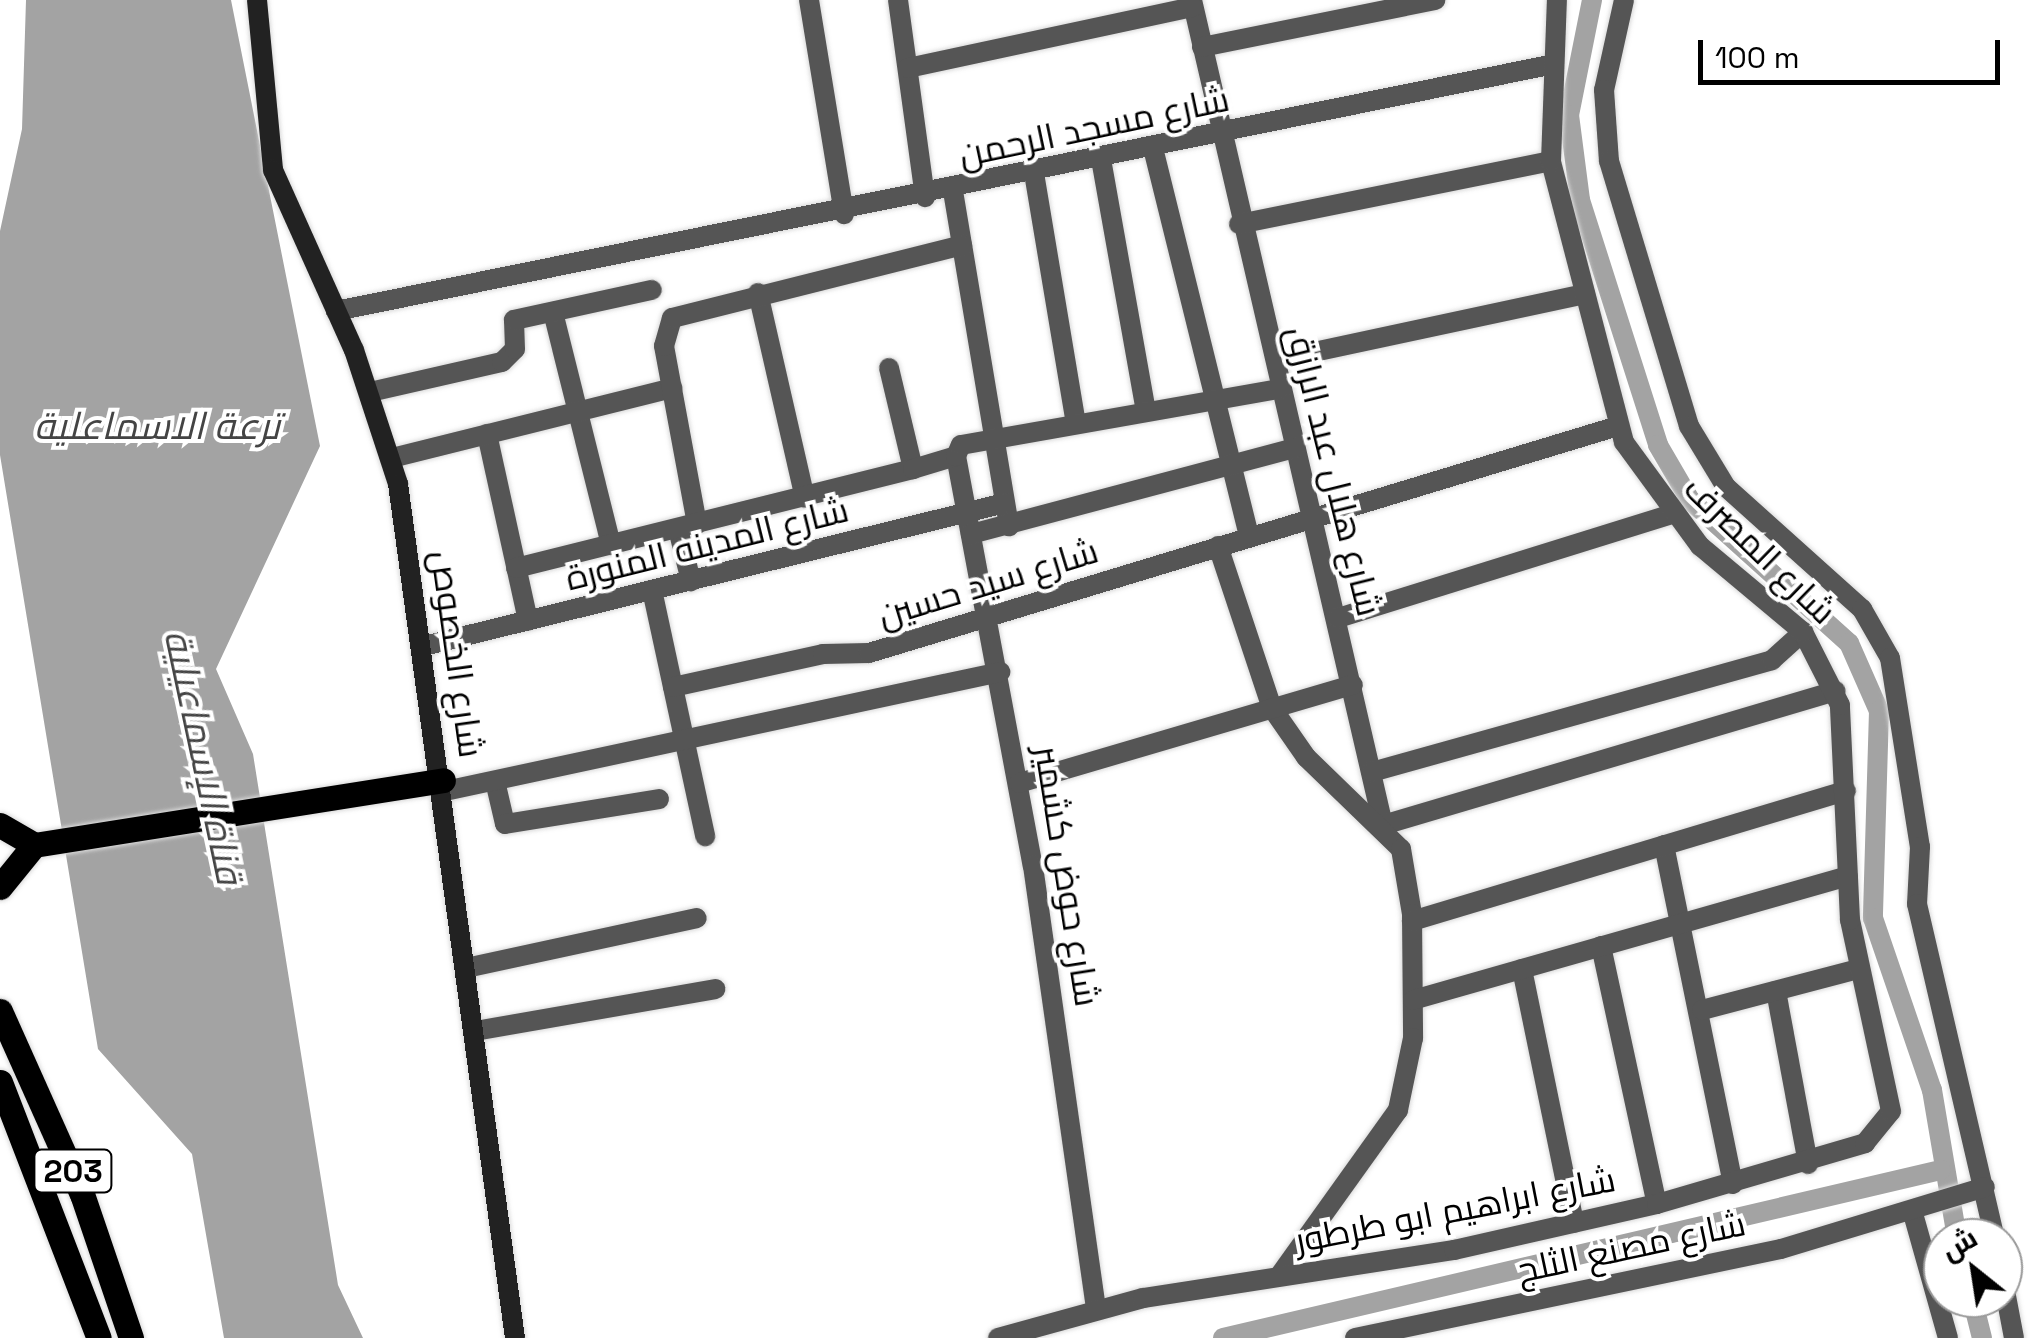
<!DOCTYPE html>
<html>
<head>
<meta charset="utf-8">
<style>
	body { margin:0 }
	#map { position:relative; width:2043px; height:1338px; overflow:hidden; background:#fff; font-family:"Space Grotesk",Cairo,sans-serif }
	div>[style] { position:absolute }
	.water>* { inset:0; background:#a3a3a3 }
	.canal>* { height:20px; margin:-10px; padding:0 10px; transform-origin:10px; border-radius:10px; background:#a3a3a3 }
	.roads { filter:drop-shadow(0 0 2px #dbdbdb) drop-shadow(0 0 2px #dbdbdb) }
	.minor>* { height:20px; margin:-10px; padding:0 10px; transform-origin:10px; border-radius:10px; background:#555 }
	.secondary>* { height:20px; margin:-10px; padding:0 10px; transform-origin:10px; border-radius:10px; background:#222 }
	.primary>* { height:25px; margin:-12.5px; padding:0 12.5px; transform-origin:12.5px; border-radius:12.5px; background:#000 }
	span { translate:-50% -50%; white-space:nowrap; text-align:center; line-height:1.15; -webkit-text-stroke:8px #fff; paint-order:stroke }
	.shield-label span { padding:2px 8px; background:#fff; border:2px solid; border-radius:8px; -webkit-text-stroke-width:0 }
	.shield-label { font-size:32px; color:#000; font-weight:700 }
	.street-label { font-size:35px; color:#000 }
	.water-label { font-size:38px; color:#444; font-style:italic }
	.north { position:absolute; left:1923px; top:1218px; width:100px; height:100px; box-sizing:border-box; background:#fff; border:2px solid #999; border-radius:50%; rotate:330deg; font-size:28px; font-weight:700; line-height:40px; text-align:center; color:#000 }
	.north::after { content:''; display:block; margin:auto; width:35px; height:45px; background:#000; clip-path:polygon(50% 0,100% 100%,50% 72%,0 100%) }
	.scale { position:absolute; left:1698px; top:40px; width:302px; height:45px; box-sizing:border-box; border:5px solid #000; border-top:0; padding-left:12px; font-size:30px; line-height:35px; white-space:nowrap; color:#000; -webkit-text-stroke:8px #fff; paint-order:stroke }
</style>
</head>
<body>
<div id="map">
	<div class="water">
		<i style="clip-path:polygon(26px 0,231px 0,320px 446px,216px 669px,253px 754px,338px 1285px,363px 1338px,224px 1338px,192px 1154px,98px 1049px,0 455px,0 231px,22px 129px)"></i>
	</div>
	<div class="canal">
		<i style="left:1592px;top:0;width:117px;rotate:101.3deg"></i>
		<i style="left:1569px;top:115px;width:86px;rotate:82.6deg"></i>
		<i style="left:1580px;top:200px;width:257px;rotate:72.3deg"></i>
		<i style="left:1658px;top:445px;width:64px;rotate:59.8deg"></i>
		<i style="left:1690px;top:500px;width:214px;rotate:42deg"></i>
		<i style="left:1849px;top:643px;width:74px;rotate:66.2deg"></i>
		<i style="left:1879px;top:711px;width:207px;rotate:91.7deg"></i>
		<i style="left:1873px;top:918px;width:182px;rotate:71.1deg"></i>
		<i style="left:1932px;top:1090px;width:150px;rotate:80.4deg"></i>
		<i style="left:1972px;top:1298px;width:41px;rotate:76deg"></i>
		<i style="left:1223px;top:1338px;width:737px;rotate:-13.17deg"></i>
	</div>
	<div class="roads">
		<div class="minor">
			<i style="left:809px;top:0;width:217px;rotate:80.7deg"></i>
			<i style="left:898px;top:0;width:199px;rotate:82.2deg"></i>
			<i style="left:1192px;top:0;width:847px;rotate:76.96deg"></i>
			<i style="left:1383px;top:825px;width:472px;rotate:-16.5deg"></i>
			<i style="left:1624px;top:0;width:92px;rotate:102.5deg"></i>
			<i style="left:1604px;top:90px;width:71px;rotate:86deg"></i>
			<i style="left:1609px;top:161px;width:277px;rotate:73.2deg"></i>
			<i style="left:1689px;top:426px;width:71px;rotate:58.8deg"></i>
			<i style="left:1726px;top:487px;width:183px;rotate:41.9deg"></i>
			<i style="left:1862px;top:609px;width:56px;rotate:60.3deg"></i>
			<i style="left:1890px;top:658px;width:191px;rotate:81deg"></i>
			<i style="left:1920px;top:847px;width:57px;rotate:93deg"></i>
			<i style="left:1917px;top:904px;width:343px;rotate:76.9deg"></i>
			<i style="left:1202px;top:47px;width:238px;rotate:-11.4deg"></i>
			<i style="left:908px;top:68px;width:291px;rotate:-12.1deg"></i>
			<i style="left:1153px;top:148px;width:401px;rotate:76.1deg"></i>
			<i style="left:1101px;top:159px;width:256px;rotate:79.9deg"></i>
			<i style="left:1034px;top:173px;width:254px;rotate:80.5deg"></i>
			<i style="left:953px;top:191px;width:340px;rotate:80.5deg"></i>
			<i style="left:1239px;top:224px;width:318px;rotate:-11.4deg"></i>
			<i style="left:758px;top:293px;width:210px;rotate:77.1deg"></i>
			<i style="left:336px;top:311px;width:1238px;rotate:-11.46deg"></i>
			<i style="left:553px;top:312px;width:240px;rotate:76deg"></i>
			<i style="left:1319px;top:351px;width:272px;rotate:-12.1deg"></i>
			<i style="left:889px;top:368px;width:104px;rotate:76.6deg"></i>
			<i style="left:370px;top:392px;width:135px;rotate:-12.8deg"></i>
			<i style="left:502px;top:362px;width:18px;rotate:-45deg"></i>
			<i style="left:515px;top:349px;width:29px;rotate:-92deg"></i>
			<i style="left:514px;top:320px;width:141px;rotate:-12.3deg"></i>
			<i style="left:487px;top:434px;width:191px;rotate:77.6deg"></i>
			<i style="left:956px;top:456px;width:417px;rotate:79.4deg"></i>
			<i style="left:1033px;top:866px;width:447px;rotate:81.9deg"></i>
			<i style="left:392px;top:458px;width:289px;rotate:-14deg"></i>
			<i style="left:697px;top:524px;width:181px;rotate:-100.5deg"></i>
			<i style="left:664px;top:346px;width:29px;rotate:-74deg"></i>
			<i style="left:672px;top:318px;width:299px;rotate:-14.1deg"></i>
			<i style="left:678px;top:529px;width:54px;rotate:76deg"></i>
			<i style="left:971px;top:534px;width:335px;rotate:-14.9deg"></i>
			<i style="left:1218px;top:546px;width:171px;rotate:71.6deg"></i>
			<i style="left:1272px;top:708px;width:60px;rotate:55.2deg"></i>
			<i style="left:1306px;top:757px;width:132px;rotate:44.1deg"></i>
			<i style="left:1401px;top:849px;width:66px;rotate:80.4deg"></i>
			<i style="left:1412px;top:914px;width:124px;rotate:89.5deg"></i>
			<i style="left:1413px;top:1038px;width:74px;rotate:101.8deg"></i>
			<i style="left:1398px;top:1110px;width:204px;rotate:125.6deg"></i>
			<i style="left:516px;top:568px;width:409px;rotate:-14deg"></i>
			<i style="left:913px;top:469px;width:45px;rotate:-16.8deg"></i>
			<i style="left:956px;top:456px;width:12px;rotate:-66deg"></i>
			<i style="left:961px;top:445px;width:324px;rotate:-10deg"></i>
			<i style="left:652px;top:590px;width:252px;rotate:77.8deg"></i>
			<i style="left:1338px;top:618px;width:350px;rotate:-17.3deg"></i>
			<i style="left:424px;top:646px;width:598px;rotate:-13.83deg"></i>
			<i style="left:673px;top:687px;width:154px;rotate:-12.4deg"></i>
			<i style="left:823px;top:654px;width:46px;rotate:-1.2deg"></i>
			<i style="left:869px;top:653px;width:783px;rotate:-16.86deg"></i>
			<i style="left:1372px;top:772px;width:415px;rotate:-15.6deg"></i>
			<i style="left:1772px;top:660px;width:42px;rotate:-42.1deg"></i>
			<i style="left:495px;top:781px;width:44px;rotate:76.9deg"></i>
			<i style="left:505px;top:824px;width:156px;rotate:-9.2deg"></i>
			<i style="left:1019px;top:783px;width:348px;rotate:-16.4deg"></i>
			<i style="left:445px;top:791px;width:568px;rotate:-12.1deg"></i>
			<i style="left:1664px;top:845px;width:346px;rotate:78.5deg"></i>
			<i style="left:1412px;top:921px;width:453px;rotate:-16.7deg"></i>
			<i style="left:1601px;top:946px;width:264px;rotate:77.8deg"></i>
			<i style="left:466px;top:968px;width:236px;rotate:-12.2deg"></i>
			<i style="left:1522px;top:969px;width:259px;rotate:78.4deg"></i>
			<i style="left:1776px;top:991px;width:176px;rotate:79.5deg"></i>
			<i style="left:1413px;top:1000px;width:452px;rotate:-15.9deg"></i>
			<i style="left:1702px;top:1010px;width:161px;rotate:-14.7deg"></i>
			<i style="left:475px;top:1031px;width:244px;rotate:-9.9deg"></i>
			<i style="left:1912px;top:1210px;width:133px;rotate:74.3deg"></i>
			<i style="left:2003px;top:1280px;width:59px;rotate:79.3deg"></i>
			<i style="left:998px;top:1338px;width:150px;rotate:-15.4deg"></i>
			<i style="left:1143px;top:1298px;width:315px;rotate:-8.8deg"></i>
			<i style="left:1454px;top:1250px;width:208px;rotate:-12.8deg"></i>
			<i style="left:1657px;top:1204px;width:217px;rotate:-16.3deg"></i>
			<i style="left:1865px;top:1143px;width:41px;rotate:-50.9deg"></i>
			<i style="left:1891px;top:1111px;width:195px;rotate:-102.1deg"></i>
			<i style="left:1850px;top:920px;width:215px;rotate:-92.7deg"></i>
			<i style="left:1840px;top:705px;width:82px;rotate:-116.9deg"></i>
			<i style="left:1803px;top:632px;width:134px;rotate:-140.1deg"></i>
			<i style="left:1700px;top:546px;width:129px;rotate:-126.2deg"></i>
			<i style="left:1624px;top:442px;width:290px;rotate:-104.6deg"></i>
			<i style="left:1551px;top:161px;width:161px;rotate:-87.9deg"></i>
			<i style="left:1355px;top:1338px;width:435px;rotate:-11.8deg"></i>
			<i style="left:1781px;top:1249px;width:213px;rotate:-16.9deg"></i>
		</div>
		<div class="secondary">
			<i style="left:257px;top:0;width:171px;rotate:84.6deg"></i>
			<i style="left:273px;top:170px;width:197px;rotate:65.8deg"></i>
			<i style="left:354px;top:350px;width:141px;rotate:71.8deg"></i>
			<i style="left:398px;top:484px;width:862px;rotate:82.2deg"></i>
		</div>
		<div class="primary">
			<i style="left:0;top:825px;width:39px;rotate:30deg"></i>
			<i style="left:34px;top:845px;width:414px;rotate:-9deg"></i>
			<i style="left:0;top:887px;width:54px;rotate:-51deg"></i>
			<i style="left:0;top:1011px;width:201px;rotate:65.9deg"></i>
			<i style="left:82px;top:1194px;width:152px;rotate:71.2deg"></i>
			<i style="left:0;top:1082px;width:274px;rotate:68.9deg"></i>
		</div>
	</div>
	<div class="shield-label">
		<span style="left:73px;top:1171px">203</span>
	</div>
	<div class="street-label">
		<span style="left:1094px;top:127px;rotate:-12deg">شارع مسجد الرحمن</span>
		<span style="left:1334px;top:471px;rotate:76deg">شارع هلال عبد الرازق</span>
		<span style="left:707px;top:544px;rotate:-14deg">شارع المدينه المنورة</span>
		<span style="left:1760px;top:550px;rotate:44deg">شارع المصرف</span>
		<span style="left:988px;top:583px;rotate:-17deg">شارع سيد حسين</span>
		<span style="left:457px;top:654px;rotate:82deg">شارع الخصوص</span>
		<span style="left:1067px;top:876px;rotate:81deg">شارع حوض كشمير</span>
		<span style="left:1455px;top:1210px;rotate:-11deg">شارع ابراهيم ابو طرطور</span>
		<span style="left:1631px;top:1247px;rotate:-12deg">شارع مصنع الثلج</span>
	</div>
	<div class="water-label">
		<span style="left:157px;top:427px">ترعة الاسماعلية</span>
		<span style="left:203px;top:757px;rotate:78deg">قناة الإسماعيلية</span>
	</div>
	<div class="north">ش</div>
	<div class="scale">100 m</div>
</div>
</body>
</html>
